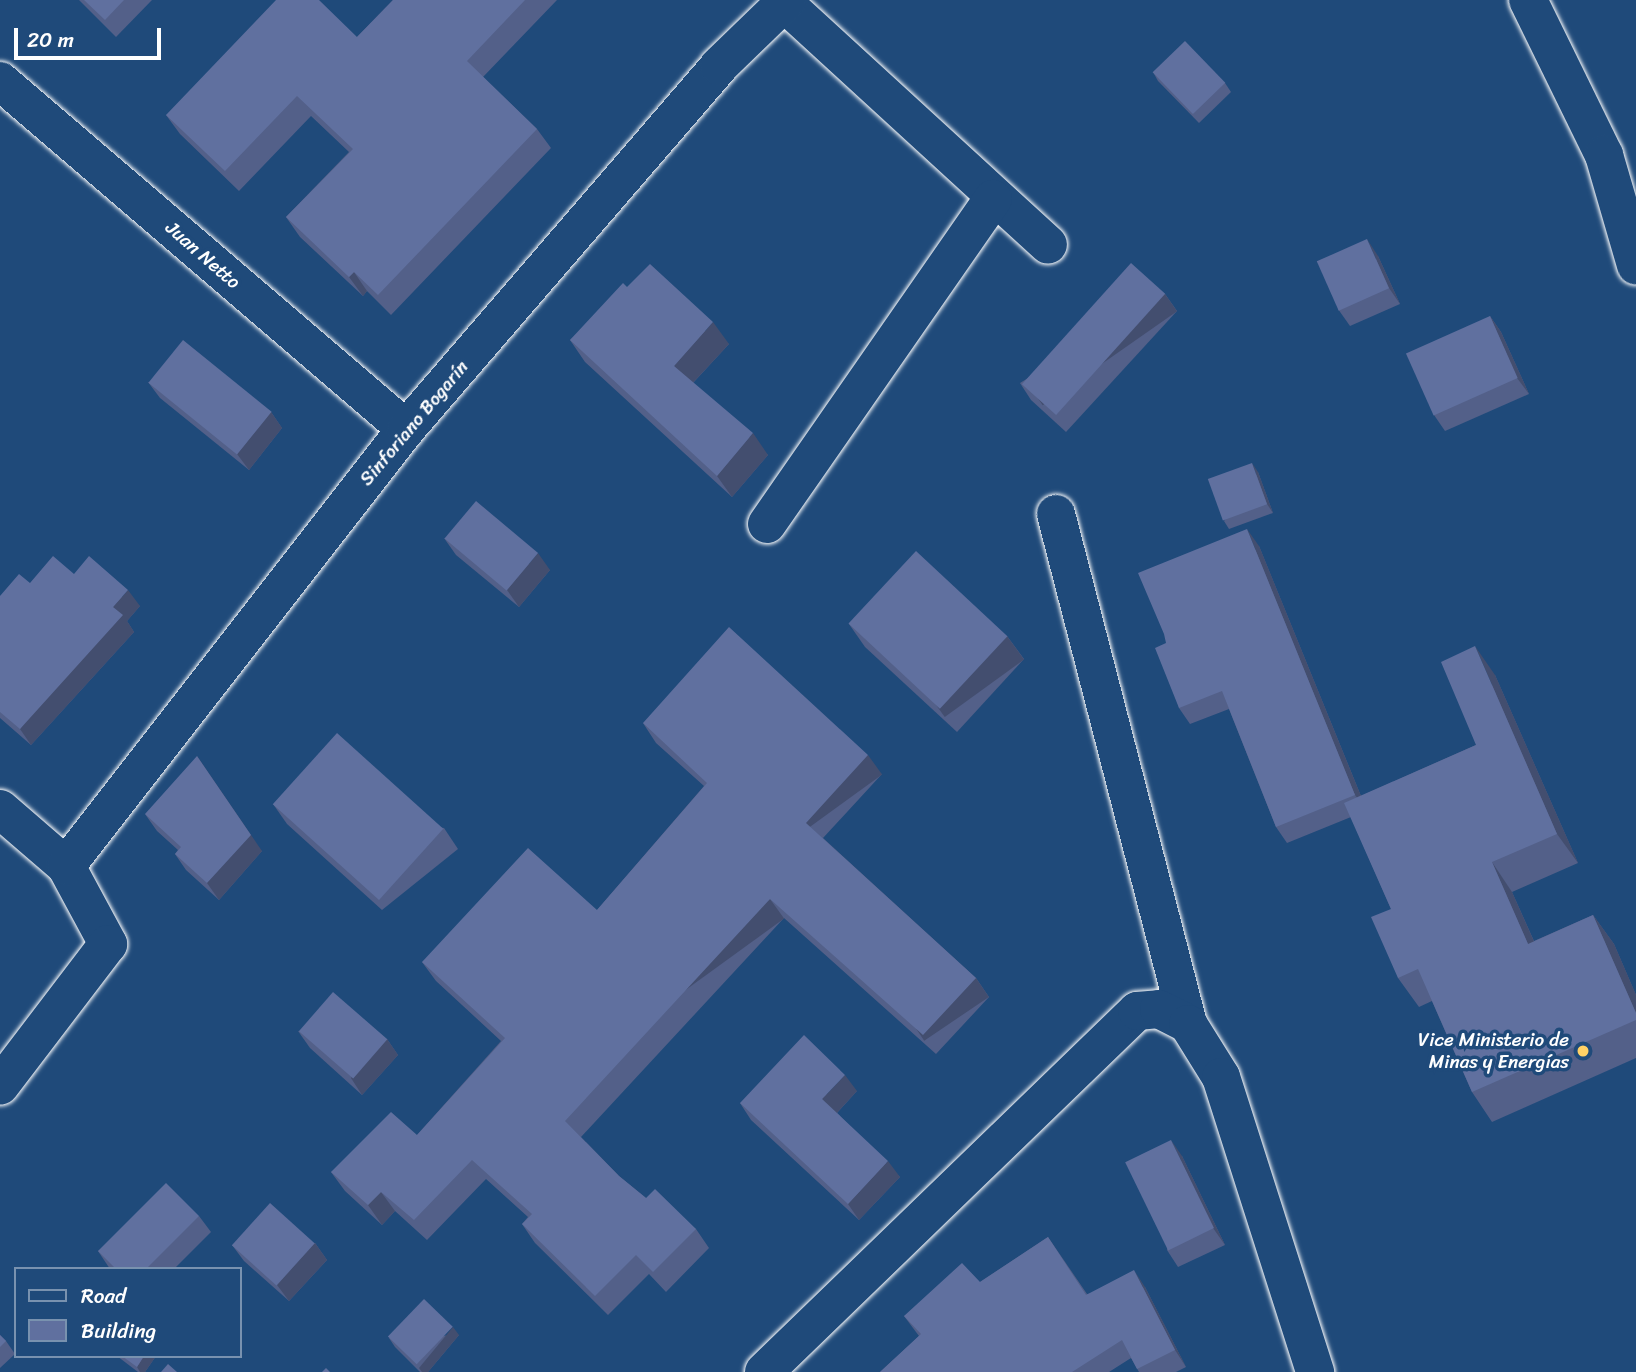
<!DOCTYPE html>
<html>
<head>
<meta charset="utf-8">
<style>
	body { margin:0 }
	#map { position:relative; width:1636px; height:1372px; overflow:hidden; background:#1f4a7a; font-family:Sriracha,sans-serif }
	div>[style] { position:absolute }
	.roads { filter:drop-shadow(0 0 2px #fff) drop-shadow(0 0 2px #fff) }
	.minor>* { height:38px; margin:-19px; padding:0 19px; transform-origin:19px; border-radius:19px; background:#1f4a7a }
	.wall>* { inset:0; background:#536089 }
	.shaded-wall>* { inset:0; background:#434e6f; transform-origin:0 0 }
	.building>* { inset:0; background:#60709f; transform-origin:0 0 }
	.dots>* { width:19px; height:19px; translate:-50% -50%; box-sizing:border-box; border:4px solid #1f4a7a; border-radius:50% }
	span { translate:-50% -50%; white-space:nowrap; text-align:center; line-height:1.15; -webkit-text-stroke:7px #1f4a7a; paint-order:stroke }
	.street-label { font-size:19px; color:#fff }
	.poi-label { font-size:19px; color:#fff }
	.right { translate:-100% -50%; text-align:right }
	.legend { position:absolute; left:14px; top:1267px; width:228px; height:91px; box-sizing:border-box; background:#1f4a7a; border:2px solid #7992af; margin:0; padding:9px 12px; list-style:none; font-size:21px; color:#fff }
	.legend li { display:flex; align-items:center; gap:14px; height:35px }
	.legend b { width:35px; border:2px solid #7992af }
	.scale { position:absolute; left:14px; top:28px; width:147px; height:32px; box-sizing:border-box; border:4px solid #fff; border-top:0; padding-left:9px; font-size:21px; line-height:24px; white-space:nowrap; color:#fff; -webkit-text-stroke:5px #1f4a7a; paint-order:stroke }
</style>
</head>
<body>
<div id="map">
	<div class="roads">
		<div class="minor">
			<i style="left:781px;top:0;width:362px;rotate:42.5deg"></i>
			<i style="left:1528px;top:0;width:173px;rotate:63.9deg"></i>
			<i style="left:1604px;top:155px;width:115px;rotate:73.8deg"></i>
			<i style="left:0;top:81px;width:535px;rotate:40.6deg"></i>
			<i style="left:1056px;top:514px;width:527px;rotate:75.49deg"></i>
			<i style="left:767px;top:524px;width:396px;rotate:-55.2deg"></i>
			<i style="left:0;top:809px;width:87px;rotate:40.8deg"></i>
			<i style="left:66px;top:866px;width:89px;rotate:61.7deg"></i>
			<i style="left:108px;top:944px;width:178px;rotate:127.3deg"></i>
			<i style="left:66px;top:866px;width:554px;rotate:-52.12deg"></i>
			<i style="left:406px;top:429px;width:479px;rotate:-49.2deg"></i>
			<i style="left:719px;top:66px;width:95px;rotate:-44.1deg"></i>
			<i style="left:764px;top:1372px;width:519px;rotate:-44.06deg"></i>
			<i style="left:1137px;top:1011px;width:22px;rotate:-5deg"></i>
			<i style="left:1159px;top:1009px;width:33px;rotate:27deg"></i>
			<i style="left:1188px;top:1024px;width:62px;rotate:58.1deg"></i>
			<i style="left:1221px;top:1077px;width:310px;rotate:72.3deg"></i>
		</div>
	</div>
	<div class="wall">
		<i style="clip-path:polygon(79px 0,152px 0,116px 37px)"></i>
		<i style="clip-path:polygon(393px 0,557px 0,483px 77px,537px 129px,551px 148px,391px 315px,367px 291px,363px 296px,300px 237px,286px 217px,349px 152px,311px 116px,239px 191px,180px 134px,166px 115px,357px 37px)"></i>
		<i style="clip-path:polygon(1153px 72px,1225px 83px,1231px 92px,1199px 123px,1158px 81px)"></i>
		<i style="clip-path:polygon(1378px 256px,1400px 304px,1350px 326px,1338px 309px)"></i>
		<i style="clip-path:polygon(627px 287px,729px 344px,693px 383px,768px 455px,732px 497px,585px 362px,570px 340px)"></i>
		<i style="clip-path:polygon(1165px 294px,1177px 311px,1066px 432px,1031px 400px,1020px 383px)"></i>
		<i style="clip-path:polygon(1490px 316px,1501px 332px,1529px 394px,1445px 431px,1434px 415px)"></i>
		<i style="clip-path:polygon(148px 382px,271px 412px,282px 428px,249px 470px,160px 398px)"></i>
		<i style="clip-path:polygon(1258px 472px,1273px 513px,1229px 529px,1224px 521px)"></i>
		<i style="clip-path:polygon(444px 538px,550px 570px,519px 607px,456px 555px)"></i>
		<i style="clip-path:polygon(1259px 546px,1361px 796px,1476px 745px,1495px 675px,1578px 863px,1512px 892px,1534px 941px,1593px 915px,1614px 944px,1636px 995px,1636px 1058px,1492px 1122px,1472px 1092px,1432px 1001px,1419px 1007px,1398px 978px,1391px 909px,1351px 817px,1287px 843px,1276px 827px,1229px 709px,1190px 724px,1179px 708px,1166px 643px)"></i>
		<i style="clip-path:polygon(74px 574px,140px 606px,127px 621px,134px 632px,31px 745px,0 718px,0 596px,30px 583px)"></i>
		<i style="clip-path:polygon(849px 624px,1007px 636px,1024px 659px,957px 732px,865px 647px)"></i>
		<i style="clip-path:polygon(643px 723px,882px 774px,823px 838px,976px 978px,989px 997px,936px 1054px,784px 918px,581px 1137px,619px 1176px,646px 1198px,696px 1229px,709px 1248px,666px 1292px,649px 1274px,608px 1315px,535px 1243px,522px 1224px,528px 1217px,486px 1179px,427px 1240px,395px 1211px,382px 1225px,345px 1191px,331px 1172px,417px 1135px,501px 1041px,436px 981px,422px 962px,597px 910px,704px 786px,656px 743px)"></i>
		<i style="clip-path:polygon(273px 804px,444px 828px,458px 849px,382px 910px,287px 824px)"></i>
		<i style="clip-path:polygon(145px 814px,262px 851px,219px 900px,186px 870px,175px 854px,178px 850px,157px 831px)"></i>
		<i style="clip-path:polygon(298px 1031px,387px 1039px,398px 1055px,362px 1095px,310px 1048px)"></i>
		<i style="clip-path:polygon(857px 1091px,837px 1113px,900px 1177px,859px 1220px,751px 1120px,740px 1103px)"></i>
		<i style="clip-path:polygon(1182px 1156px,1225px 1245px,1178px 1267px,1167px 1250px)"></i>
		<i style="clip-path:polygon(199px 1216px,211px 1232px,174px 1269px,110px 1269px,98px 1251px)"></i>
		<i style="clip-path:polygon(1048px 1237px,1087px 1294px,1145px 1287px,1186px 1367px,1176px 1372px,1139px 1372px,1131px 1358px,1109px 1372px,880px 1372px,919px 1336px,904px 1316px,980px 1282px)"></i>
		<i style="clip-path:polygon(315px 1243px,327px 1260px,289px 1301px,244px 1261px,232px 1245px)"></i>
		<i style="clip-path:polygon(0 1335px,6px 1341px,15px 1354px,0 1368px)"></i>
		<i style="clip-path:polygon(459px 1335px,428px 1372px,420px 1372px,395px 1347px,389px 1338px)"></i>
		<i style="clip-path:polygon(117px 1356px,156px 1356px,145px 1372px,138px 1372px)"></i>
	</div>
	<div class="shaded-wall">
		<i style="clip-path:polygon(1367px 239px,1378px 256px,1400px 304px,1389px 288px)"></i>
		<i style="clip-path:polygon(354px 272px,367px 291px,363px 296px,349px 277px)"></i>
		<i style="left:1165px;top:294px;width:21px;height:164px;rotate:55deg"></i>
		<i style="clip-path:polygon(1490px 316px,1501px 332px,1529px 394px,1517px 378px)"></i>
		<i style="clip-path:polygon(713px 322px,729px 344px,689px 387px,674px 366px)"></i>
		<i style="clip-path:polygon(271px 412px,282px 428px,249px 470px,237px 454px)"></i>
		<i style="clip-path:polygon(753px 433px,768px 455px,732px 497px,717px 476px)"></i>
		<i style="clip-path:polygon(1252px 463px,1258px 472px,1273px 513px,1267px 504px)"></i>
		<i style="clip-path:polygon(1247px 529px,1259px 546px,1367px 811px,1355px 795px)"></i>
		<i style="clip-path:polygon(538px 553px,550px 570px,519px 607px,507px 590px)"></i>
		<i style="clip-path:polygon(128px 590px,140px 606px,127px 621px,134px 632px,31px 745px,20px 729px,113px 607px)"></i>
		<i style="left:1007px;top:636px;width:29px;height:98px;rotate:54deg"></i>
		<i style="clip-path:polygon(1475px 646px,1495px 675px,1578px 863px,1557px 834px)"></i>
		<i style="left:868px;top:755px;width:24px;height:92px;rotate:54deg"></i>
		<i style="clip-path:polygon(197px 756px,262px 851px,219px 900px,207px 883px)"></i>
		<i style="clip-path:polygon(1492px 862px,1512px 892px,1548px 973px,1528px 944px)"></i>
		<i style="left:770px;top:899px;width:24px;height:302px;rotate:54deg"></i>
		<i style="clip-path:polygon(1593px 915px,1614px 944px,1636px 995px,1636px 1013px)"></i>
		<i style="left:976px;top:978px;width:23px;height:78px;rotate:56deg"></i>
		<i style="clip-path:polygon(387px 1039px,398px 1055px,362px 1095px,351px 1078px)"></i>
		<i style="clip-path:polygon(845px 1075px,857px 1091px,834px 1116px,822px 1099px)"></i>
		<i style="clip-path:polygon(1171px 1140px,1182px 1156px,1225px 1245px,1213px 1228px)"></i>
		<i style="clip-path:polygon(888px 1161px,900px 1177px,859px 1220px,848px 1204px)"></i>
		<i style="clip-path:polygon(381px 1192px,395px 1211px,382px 1225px,368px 1205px)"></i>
		<i style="clip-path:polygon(315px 1243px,327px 1260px,289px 1301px,277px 1285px)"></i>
		<i style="clip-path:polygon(1134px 1270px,1145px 1287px,1186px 1367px,1175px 1350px)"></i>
		<i style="clip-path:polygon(453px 1327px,459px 1335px,428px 1372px,422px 1372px,419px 1368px)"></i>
		<i style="clip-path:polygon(144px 1356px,156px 1356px,145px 1372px,140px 1372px,137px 1367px)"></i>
	</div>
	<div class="building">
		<i style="clip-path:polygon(84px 0,124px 0,105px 20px)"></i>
		<i style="clip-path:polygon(276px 0,319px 0,357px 37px,393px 0,525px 0,467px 61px,537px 129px,378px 295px,354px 272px,349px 277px,286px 217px,353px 149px,297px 96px,225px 171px,166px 115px)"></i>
		<i style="left:1185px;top:41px;width:58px;height:45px;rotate:46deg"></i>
		<i style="left:1367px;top:239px;width:54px;height:55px;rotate:66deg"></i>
		<i style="left:1131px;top:263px;width:46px;height:163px;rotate:42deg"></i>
		<i style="clip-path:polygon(650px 264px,713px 322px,674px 366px,753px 433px,717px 476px,570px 340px,623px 283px,627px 287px)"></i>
		<i style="left:1490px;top:316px;width:68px;height:92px;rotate:66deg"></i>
		<i style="left:183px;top:340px;width:114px;height:55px;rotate:39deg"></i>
		<i style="left:1252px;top:463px;width:44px;height:47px;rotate:70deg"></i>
		<i style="left:476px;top:501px;width:81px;height:49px;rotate:40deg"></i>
		<i style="clip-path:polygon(1247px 529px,1355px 795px,1276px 827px,1222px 691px,1179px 708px,1155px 648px,1166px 643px,1164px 634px,1138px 573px)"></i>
		<i style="left:916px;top:551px;width:125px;height:99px;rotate:43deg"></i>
		<i style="clip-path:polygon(53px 556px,74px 574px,89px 556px,128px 590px,113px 607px,123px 615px,20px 729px,0 712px,0 596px,19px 574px,30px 583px)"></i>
		<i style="clip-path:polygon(729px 627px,868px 755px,806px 823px,976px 978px,923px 1035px,770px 899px,565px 1121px,619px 1176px,646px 1198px,655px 1189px,696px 1229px,653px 1272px,636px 1255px,595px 1296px,522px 1224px,532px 1214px,472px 1160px,414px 1220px,381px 1192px,368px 1205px,331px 1172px,391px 1112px,417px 1135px,505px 1038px,422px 962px,528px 848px,597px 910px,707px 783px,643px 723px)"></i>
		<i style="clip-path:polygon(1475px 646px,1557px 834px,1492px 862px,1528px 944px,1593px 915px,1636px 1013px,1636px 1020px,1472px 1092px,1418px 969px,1398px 978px,1371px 917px,1391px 909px,1344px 803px,1476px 745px,1441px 662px)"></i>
		<i style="left:337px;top:733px;width:143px;height:96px;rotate:42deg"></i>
		<i style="clip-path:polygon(197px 756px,251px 835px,207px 883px,175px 854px,181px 847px,145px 814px)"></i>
		<i style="left:333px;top:992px;width:72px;height:52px;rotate:41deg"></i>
		<i style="clip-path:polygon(804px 1035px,845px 1075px,822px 1099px,888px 1161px,848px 1204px,740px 1103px)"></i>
		<i style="left:1171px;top:1140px;width:98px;height:51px;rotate:64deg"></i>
		<i style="clip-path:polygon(166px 1183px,199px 1216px,146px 1269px,116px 1269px,98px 1251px)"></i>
		<i style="left:270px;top:1203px;width:60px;height:57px;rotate:42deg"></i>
		<i style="clip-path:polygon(1048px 1237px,1086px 1295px,1134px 1270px,1175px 1350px,1137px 1369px,1122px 1340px,1072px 1372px,880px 1372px,921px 1334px,904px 1316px,962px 1263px,980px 1282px)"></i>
		<i style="left:424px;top:1299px;width:40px;height:52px;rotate:44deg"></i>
		<i style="clip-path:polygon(0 1335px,6px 1341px,0 1347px)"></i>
		<i style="clip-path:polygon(122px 1356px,144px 1356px,137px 1367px)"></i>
		<i style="clip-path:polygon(168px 1364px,177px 1372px,161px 1372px)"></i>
		<i style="clip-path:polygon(326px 1368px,330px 1372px,322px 1372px)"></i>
	</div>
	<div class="dots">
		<i style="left:1583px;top:1051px;background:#ffd166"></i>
	</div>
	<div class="street-label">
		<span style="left:203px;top:255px;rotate:41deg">Juan Netto</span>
		<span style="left:414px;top:423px;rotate:-50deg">Sinforiano Bogarín</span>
	</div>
	<div class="poi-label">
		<span class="right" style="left:1569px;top:1051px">Vice Ministerio de<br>Minas y Energías</span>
	</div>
	<ul class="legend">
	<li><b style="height:9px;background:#1f4a7a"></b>Road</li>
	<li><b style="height:19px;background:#60709f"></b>Building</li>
	</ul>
	<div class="scale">20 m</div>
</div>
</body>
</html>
